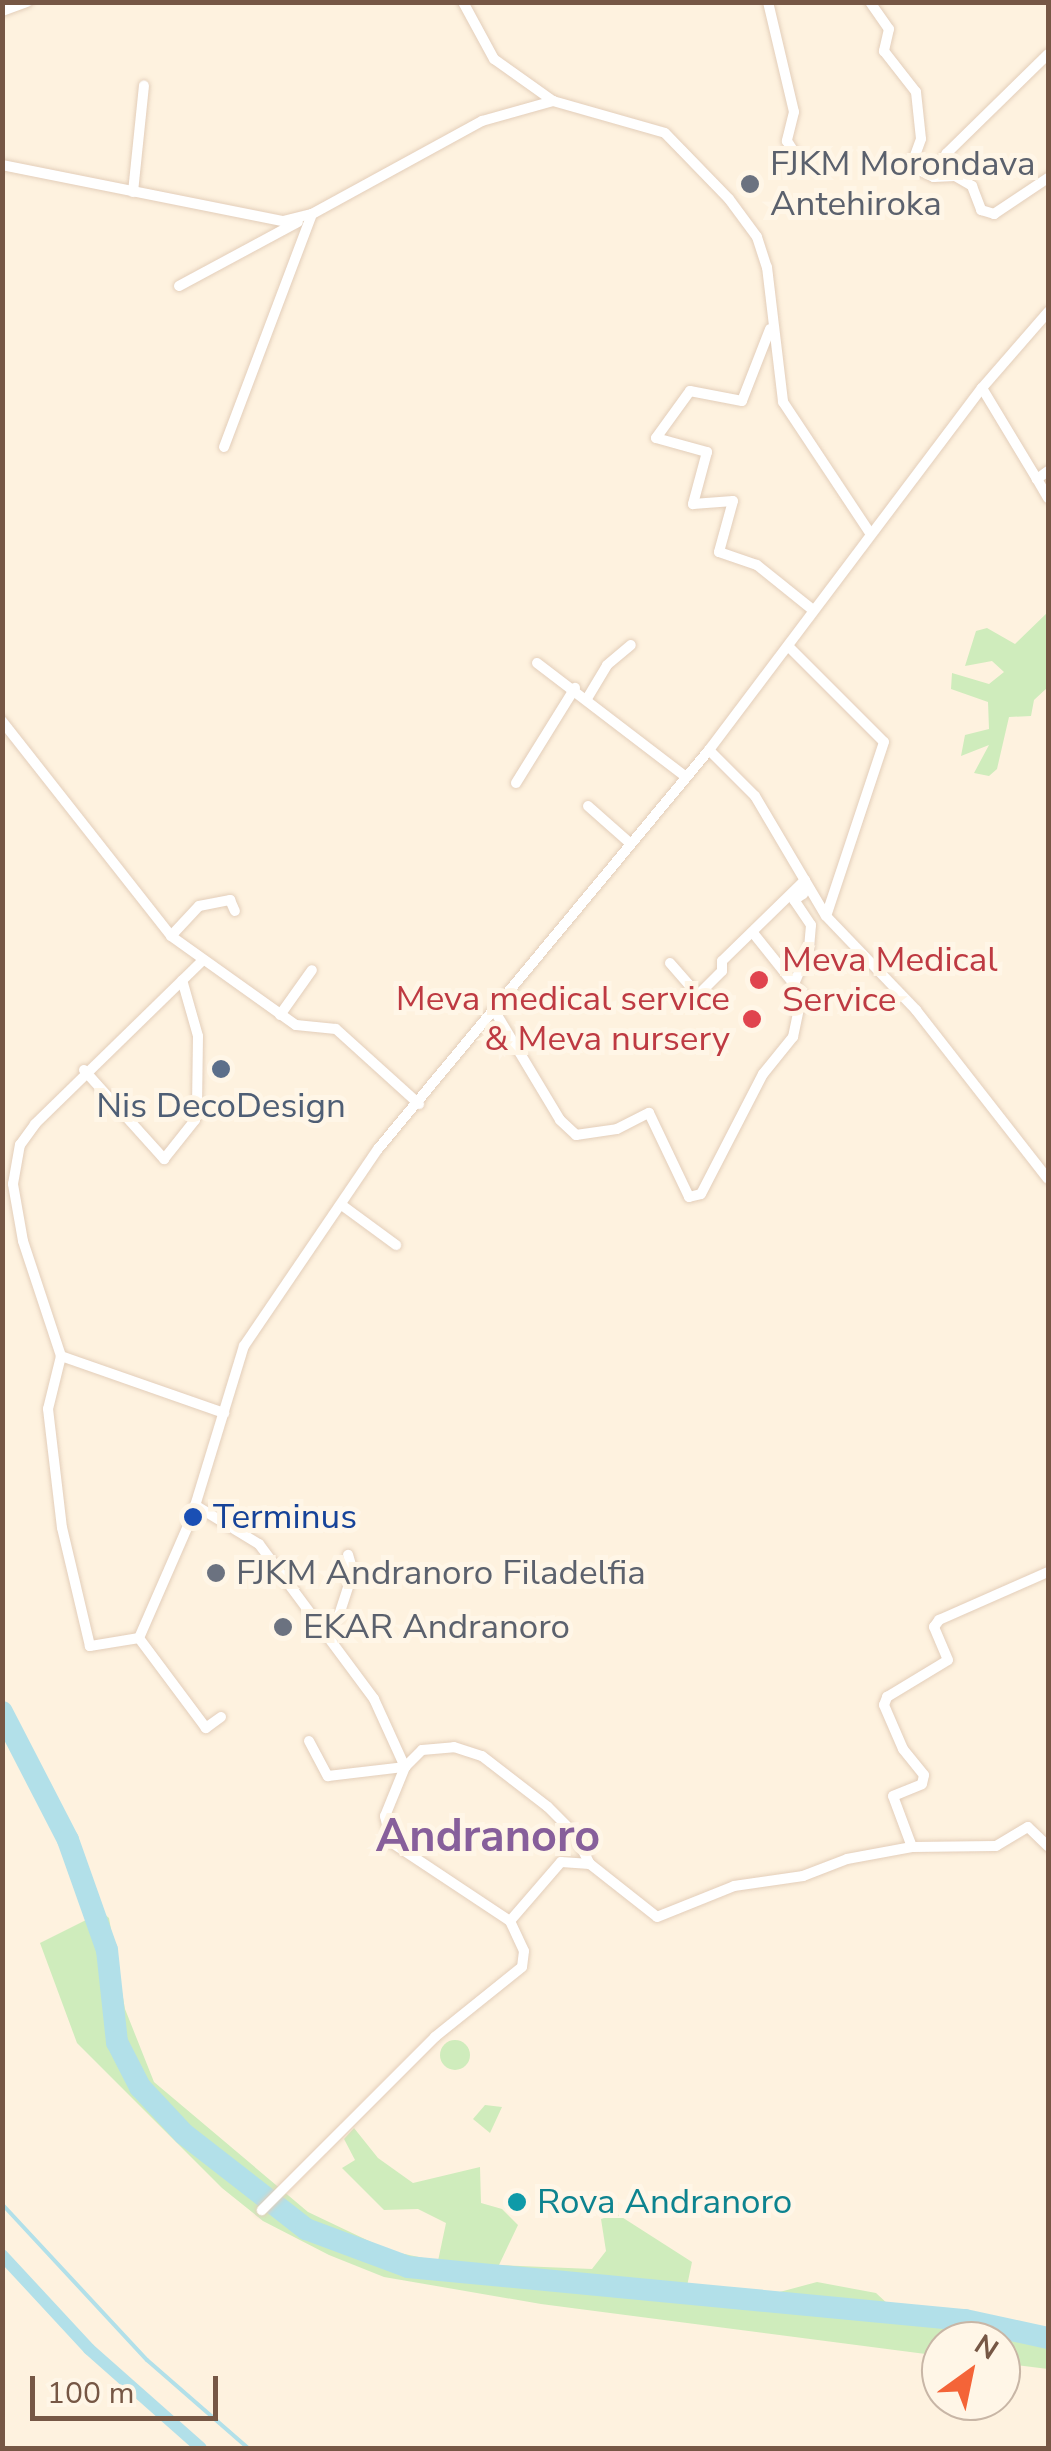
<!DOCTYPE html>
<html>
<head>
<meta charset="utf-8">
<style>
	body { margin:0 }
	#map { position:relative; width:1051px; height:2451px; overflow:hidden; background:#fef2df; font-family:"Nunito Sans",sans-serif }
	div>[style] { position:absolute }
	.green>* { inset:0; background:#cfecbc }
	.round { border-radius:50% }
	.stream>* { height:4px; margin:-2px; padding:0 2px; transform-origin:2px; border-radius:2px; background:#b2e0e9 }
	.canal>* { height:12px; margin:-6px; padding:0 6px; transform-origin:6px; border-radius:6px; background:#b2e0e9 }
	.river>* { height:22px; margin:-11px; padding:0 11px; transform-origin:11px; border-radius:11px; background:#b2e0e9 }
	.roads { filter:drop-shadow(0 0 2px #e3ceba) drop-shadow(0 0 2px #e3ceba) }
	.street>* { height:10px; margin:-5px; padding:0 5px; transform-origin:5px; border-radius:5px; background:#fff }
	.dots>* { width:28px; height:28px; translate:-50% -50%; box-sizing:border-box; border:5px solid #fff6e7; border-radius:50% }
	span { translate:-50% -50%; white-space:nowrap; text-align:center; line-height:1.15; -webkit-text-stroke:10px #fff6e7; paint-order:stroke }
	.worship-label { font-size:35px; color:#5b616d }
	.left { translate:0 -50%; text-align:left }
	.health-label { font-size:35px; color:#be3a42 }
	.right { translate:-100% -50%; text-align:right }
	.service-label { font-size:35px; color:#4e5e75 }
	.transit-label { font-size:35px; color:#164399 }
	.culture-label { font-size:35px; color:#0d838f }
	.district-label { font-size:45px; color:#875f9b; font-weight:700 }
	.frame { position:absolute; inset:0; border:5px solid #765745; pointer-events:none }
	.north { position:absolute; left:921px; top:2321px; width:100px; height:100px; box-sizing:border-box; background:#fff6e7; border:2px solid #c8b6a6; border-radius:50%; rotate:33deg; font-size:28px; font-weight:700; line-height:40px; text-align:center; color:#765745 }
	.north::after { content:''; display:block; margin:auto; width:35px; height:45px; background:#f46438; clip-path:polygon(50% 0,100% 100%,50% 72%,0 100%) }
	.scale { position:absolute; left:30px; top:2376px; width:188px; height:45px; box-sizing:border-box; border:5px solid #765745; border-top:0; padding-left:12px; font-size:30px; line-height:35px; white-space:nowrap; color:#765745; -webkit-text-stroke:8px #fff6e7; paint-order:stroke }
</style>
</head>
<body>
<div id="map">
	<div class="green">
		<i style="clip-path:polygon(1048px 612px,1048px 687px,1034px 700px,1031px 716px,1009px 717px,997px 769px,989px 776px,974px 773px,989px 745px,961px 756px,965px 735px,989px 729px,988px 702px,951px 689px,952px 673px,989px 684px,1004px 672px,992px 661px,965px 666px,976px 631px,987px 628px,1015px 644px)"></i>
		<i style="clip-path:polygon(102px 1912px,109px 1918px,125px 2009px,154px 2082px,308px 2212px,390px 2251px,438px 2261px,446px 2223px,418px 2209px,384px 2210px,342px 2168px,355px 2160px,344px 2139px,354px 2128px,378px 2158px,413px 2183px,480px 2167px,481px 2203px,502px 2209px,518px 2225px,499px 2265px,592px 2269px,606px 2251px,601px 2219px,617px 2214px,692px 2262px,687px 2286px,761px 2297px,817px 2282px,876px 2293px,890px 2306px,1048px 2335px,1048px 2369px,1001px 2363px,1001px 2341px,941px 2341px,941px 2356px,541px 2304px,384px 2277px,329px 2255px,263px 2221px,222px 2188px,77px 2043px,40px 1943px)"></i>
		<i class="round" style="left:440px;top:2040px;width:30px;height:30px"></i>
		<i style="clip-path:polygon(485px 2105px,502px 2107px,490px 2133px,473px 2119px)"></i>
	</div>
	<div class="stream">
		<i style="left:2px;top:2204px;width:213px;rotate:47.1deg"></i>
		<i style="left:147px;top:2360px;width:134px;rotate:41.1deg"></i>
	</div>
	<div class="canal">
		<i style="left:2px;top:2255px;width:128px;rotate:47.2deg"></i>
		<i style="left:89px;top:2349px;width:149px;rotate:41.5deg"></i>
	</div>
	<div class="river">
		<i style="left:2px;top:1712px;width:144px;rotate:62.7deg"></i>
		<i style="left:68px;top:1840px;width:117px;rotate:70.5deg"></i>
		<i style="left:107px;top:1950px;width:93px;rotate:83.8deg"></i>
		<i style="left:117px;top:2042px;width:51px;rotate:62.9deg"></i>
		<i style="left:140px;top:2087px;width:64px;rotate:46.9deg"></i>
		<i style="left:184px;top:2134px;width:155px;rotate:37.9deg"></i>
		<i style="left:306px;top:2229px;width:109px;rotate:20.4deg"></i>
		<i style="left:408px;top:2267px;width:560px;rotate:5.44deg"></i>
		<i style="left:965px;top:2320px;width:85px;rotate:12.2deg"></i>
	</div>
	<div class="roads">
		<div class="street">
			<i style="left:463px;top:2px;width:65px;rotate:61.5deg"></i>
			<i style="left:494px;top:59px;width:72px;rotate:35.4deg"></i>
			<i style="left:553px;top:101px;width:116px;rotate:15.9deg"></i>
			<i style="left:665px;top:133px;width:92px;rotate:45.9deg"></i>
			<i style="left:729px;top:199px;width:47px;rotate:53.6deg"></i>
			<i style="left:757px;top:237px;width:32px;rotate:72deg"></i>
			<i style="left:767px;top:267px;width:136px;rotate:83.2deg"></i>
			<i style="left:783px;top:402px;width:157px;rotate:56.4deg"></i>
			<i style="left:768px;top:2px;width:113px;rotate:76.7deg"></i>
			<i style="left:794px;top:112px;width:30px;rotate:104deg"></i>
			<i style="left:787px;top:141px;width:31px;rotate:57deg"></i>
			<i style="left:870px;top:2px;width:33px;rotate:55deg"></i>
			<i style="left:889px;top:29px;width:23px;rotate:103deg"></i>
			<i style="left:884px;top:51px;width:52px;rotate:52deg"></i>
			<i style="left:916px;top:92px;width:47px;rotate:83.9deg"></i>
			<i style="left:921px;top:139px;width:29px;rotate:110deg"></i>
			<i style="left:911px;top:166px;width:25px;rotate:26deg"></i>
			<i style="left:934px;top:177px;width:21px;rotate:-3deg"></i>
			<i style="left:955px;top:176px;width:20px;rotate:30deg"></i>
			<i style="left:972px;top:186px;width:26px;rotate:69deg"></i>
			<i style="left:981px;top:210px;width:14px;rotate:17deg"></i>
			<i style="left:994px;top:214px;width:65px;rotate:-33.7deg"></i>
			<i style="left:2px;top:11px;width:27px;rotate:-20deg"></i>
			<i style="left:2px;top:165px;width:287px;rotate:11.3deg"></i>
			<i style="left:283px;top:221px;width:30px;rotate:-14deg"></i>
			<i style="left:312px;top:214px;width:194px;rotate:-28.7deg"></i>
			<i style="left:482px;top:121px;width:74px;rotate:-15.7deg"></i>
			<i style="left:934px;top:177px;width:27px;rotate:-62deg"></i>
			<i style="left:947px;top:153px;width:141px;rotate:-44.4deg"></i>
			<i style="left:133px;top:192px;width:107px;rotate:-84.1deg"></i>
			<i style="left:179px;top:286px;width:135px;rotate:-28.3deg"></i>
			<i style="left:770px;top:329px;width:77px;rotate:111.3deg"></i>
			<i style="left:742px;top:401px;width:53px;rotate:-169.1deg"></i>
			<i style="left:690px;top:391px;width:58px;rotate:125.9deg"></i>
			<i style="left:656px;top:438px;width:53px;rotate:15.4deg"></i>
			<i style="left:707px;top:452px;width:54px;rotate:105.1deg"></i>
			<i style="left:693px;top:504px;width:40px;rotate:-4.3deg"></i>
			<i style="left:733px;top:501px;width:53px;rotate:105.4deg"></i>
			<i style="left:719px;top:552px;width:40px;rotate:18.9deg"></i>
			<i style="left:757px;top:565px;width:72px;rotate:38.8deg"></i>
			<i style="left:982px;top:388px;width:106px;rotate:58.9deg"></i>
			<i style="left:224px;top:447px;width:249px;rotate:-69.3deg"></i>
			<i style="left:1048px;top:471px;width:14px;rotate:144deg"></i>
			<i style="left:1037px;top:479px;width:22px;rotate:60deg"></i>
			<i style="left:789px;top:647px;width:134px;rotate:45deg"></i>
			<i style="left:884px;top:742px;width:183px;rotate:108.4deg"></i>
			<i style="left:537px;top:663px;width:186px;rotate:37.4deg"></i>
			<i style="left:588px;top:697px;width:37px;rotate:-59deg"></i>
			<i style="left:607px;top:665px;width:31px;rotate:-40deg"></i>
			<i style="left:2px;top:721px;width:273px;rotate:51.8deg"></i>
			<i style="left:171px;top:936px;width:153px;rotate:35.5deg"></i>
			<i style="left:296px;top:1025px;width:40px;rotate:5.7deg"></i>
			<i style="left:336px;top:1029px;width:112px;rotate:42.1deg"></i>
			<i style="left:709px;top:750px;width:65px;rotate:45deg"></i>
			<i style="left:755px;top:796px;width:139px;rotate:59.4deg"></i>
			<i style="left:826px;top:916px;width:130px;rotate:46.2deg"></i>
			<i style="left:916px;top:1010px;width:214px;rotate:52deg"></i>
			<i style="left:516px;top:783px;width:112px;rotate:-58.2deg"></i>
			<i style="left:588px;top:806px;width:57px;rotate:41.5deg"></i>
			<i style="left:171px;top:936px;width:41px;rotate:-47deg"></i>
			<i style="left:199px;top:906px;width:32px;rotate:-11deg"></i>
			<i style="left:230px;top:900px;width:12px;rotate:66deg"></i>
			<i style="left:670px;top:963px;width:43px;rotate:48.8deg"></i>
			<i style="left:698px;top:995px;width:34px;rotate:-45deg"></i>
			<i style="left:722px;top:971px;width:10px;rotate:-90deg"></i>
			<i style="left:722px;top:961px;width:116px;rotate:-44.3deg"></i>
			<i style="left:794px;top:984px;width:39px;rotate:-67deg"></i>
			<i style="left:809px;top:948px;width:23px;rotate:-85deg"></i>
			<i style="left:811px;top:925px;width:30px;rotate:-124deg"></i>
			<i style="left:794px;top:900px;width:11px;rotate:-34deg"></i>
			<i style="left:803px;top:894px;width:13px;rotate:-81deg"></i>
			<i style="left:494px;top:1010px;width:128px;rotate:59deg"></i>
			<i style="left:560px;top:1120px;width:22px;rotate:43deg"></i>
			<i style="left:576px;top:1135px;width:41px;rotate:-8.3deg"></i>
			<i style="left:617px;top:1129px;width:36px;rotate:-27deg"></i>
			<i style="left:649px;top:1113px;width:93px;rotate:64.5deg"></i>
			<i style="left:689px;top:1197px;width:12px;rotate:-14deg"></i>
			<i style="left:701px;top:1194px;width:135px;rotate:-62.7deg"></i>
			<i style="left:763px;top:1074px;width:48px;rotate:-51deg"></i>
			<i style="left:793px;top:1037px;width:44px;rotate:-78.2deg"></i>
			<i style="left:802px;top:994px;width:77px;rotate:-128.7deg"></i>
			<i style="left:280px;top:1015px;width:55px;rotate:-54.6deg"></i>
			<i style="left:84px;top:1070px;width:120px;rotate:48deg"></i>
			<i style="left:164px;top:1159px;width:50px;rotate:-51.5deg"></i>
			<i style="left:195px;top:1120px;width:13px;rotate:-81deg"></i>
			<i style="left:197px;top:1107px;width:71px;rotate:-89.2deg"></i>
			<i style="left:198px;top:1036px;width:58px;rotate:-105.9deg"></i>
			<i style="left:343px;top:1206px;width:66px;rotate:36.3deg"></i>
			<i style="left:61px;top:1356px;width:173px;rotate:19.3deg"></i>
			<i style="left:195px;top:1505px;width:75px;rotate:31.4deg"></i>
			<i style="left:259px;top:1544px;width:193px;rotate:53.4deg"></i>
			<i style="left:374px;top:1699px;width:75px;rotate:65.5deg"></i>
			<i style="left:405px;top:1767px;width:53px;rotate:112.2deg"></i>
			<i style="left:385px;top:1816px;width:27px;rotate:77deg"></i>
			<i style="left:391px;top:1842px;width:143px;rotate:33.6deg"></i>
			<i style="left:510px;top:1921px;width:33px;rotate:65deg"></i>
			<i style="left:524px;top:1951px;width:16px;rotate:97deg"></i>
			<i style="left:522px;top:1967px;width:112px;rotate:141.2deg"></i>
			<i style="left:435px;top:2037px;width:245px;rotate:135deg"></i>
			<i style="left:325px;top:1631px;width:21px;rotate:-49deg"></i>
			<i style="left:339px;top:1615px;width:45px;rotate:-72deg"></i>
			<i style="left:353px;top:1572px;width:18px;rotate:-106deg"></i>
			<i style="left:139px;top:1638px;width:50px;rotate:170.7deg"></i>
			<i style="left:90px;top:1646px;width:121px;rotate:-103.3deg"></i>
			<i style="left:62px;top:1528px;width:120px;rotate:-96.7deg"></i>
			<i style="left:48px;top:1409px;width:55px;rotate:-76.2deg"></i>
			<i style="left:61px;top:1356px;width:121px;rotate:-108.3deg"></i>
			<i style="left:23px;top:1241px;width:58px;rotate:-100deg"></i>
			<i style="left:13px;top:1184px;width:40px;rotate:-80deg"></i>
			<i style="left:20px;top:1145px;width:26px;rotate:-54deg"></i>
			<i style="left:35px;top:1124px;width:232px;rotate:-44.3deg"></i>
			<i style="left:221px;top:1717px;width:19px;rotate:144deg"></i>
			<i style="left:206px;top:1728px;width:112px;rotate:-126.7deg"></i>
			<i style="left:139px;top:1638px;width:130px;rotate:-66.4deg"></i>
			<i style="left:191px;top:1519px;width:181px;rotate:-73deg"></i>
			<i style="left:244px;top:1346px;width:238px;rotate:-55.8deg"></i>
			<i style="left:378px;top:1149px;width:518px;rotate:-50.32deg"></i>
			<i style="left:709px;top:750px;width:453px;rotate:-53deg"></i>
			<i style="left:982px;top:388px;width:101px;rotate:-49deg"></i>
			<i style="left:309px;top:1741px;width:40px;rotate:62deg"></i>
			<i style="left:328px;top:1776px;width:78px;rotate:-6.7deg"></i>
			<i style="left:405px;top:1767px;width:24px;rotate:-45deg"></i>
			<i style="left:422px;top:1750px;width:32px;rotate:-5deg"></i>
			<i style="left:454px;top:1747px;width:29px;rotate:18deg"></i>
			<i style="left:482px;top:1756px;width:83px;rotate:37.7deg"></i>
			<i style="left:548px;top:1807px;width:37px;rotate:45deg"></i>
			<i style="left:574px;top:1833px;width:35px;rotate:63deg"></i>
			<i style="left:912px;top:1847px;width:54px;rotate:-110.4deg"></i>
			<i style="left:893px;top:1796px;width:31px;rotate:-22deg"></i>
			<i style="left:922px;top:1784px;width:9px;rotate:-77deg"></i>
			<i style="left:924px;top:1775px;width:33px;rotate:-129deg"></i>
			<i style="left:903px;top:1749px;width:48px;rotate:-113.4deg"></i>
			<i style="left:884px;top:1705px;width:9px;rotate:-69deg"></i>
			<i style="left:887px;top:1697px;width:71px;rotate:-31.2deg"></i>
			<i style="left:948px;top:1660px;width:36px;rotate:-113deg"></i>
			<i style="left:934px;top:1627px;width:9px;rotate:-54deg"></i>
			<i style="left:939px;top:1620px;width:119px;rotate:-23.8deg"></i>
			<i style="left:510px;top:1921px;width:78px;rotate:-49.2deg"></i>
			<i style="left:561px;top:1862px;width:29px;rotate:4deg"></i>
			<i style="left:590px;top:1864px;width:85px;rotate:38.3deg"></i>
			<i style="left:657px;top:1917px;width:83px;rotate:-21.9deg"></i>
			<i style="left:734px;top:1886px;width:70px;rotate:-8.2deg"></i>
			<i style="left:803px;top:1876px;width:47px;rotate:-21.1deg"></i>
			<i style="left:847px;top:1859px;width:66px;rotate:-10.5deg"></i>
			<i style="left:912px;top:1847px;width:84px;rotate:-0.7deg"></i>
			<i style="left:996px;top:1846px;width:37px;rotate:-31deg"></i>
			<i style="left:1028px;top:1827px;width:28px;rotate:44deg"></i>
		</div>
	</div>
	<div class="dots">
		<i style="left:750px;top:184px;background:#6b7280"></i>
		<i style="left:759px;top:980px;background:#e0444e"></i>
		<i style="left:752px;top:1019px;background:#e0444e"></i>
		<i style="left:221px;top:1069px;background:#5c6f8a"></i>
		<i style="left:193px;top:1517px;background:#1a4fb4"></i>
		<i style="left:216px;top:1573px;background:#6b7280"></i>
		<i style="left:283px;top:1627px;background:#6b7280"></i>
		<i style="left:517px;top:2202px;background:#0f9aa8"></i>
	</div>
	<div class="worship-label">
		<span class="left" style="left:770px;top:184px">FJKM Morondava<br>Antehiroka</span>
		<span class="left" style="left:236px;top:1573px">FJKM Andranoro Filadelfia</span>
		<span class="left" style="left:303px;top:1627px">EKAR Andranoro</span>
	</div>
	<div class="health-label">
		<span class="left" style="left:782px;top:980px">Meva Medical<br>Service</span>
		<span class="right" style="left:730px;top:1019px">Meva medical service<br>&amp; Meva nursery</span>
	</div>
	<div class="service-label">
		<span style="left:221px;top:1106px">Nis DecoDesign</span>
	</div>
	<div class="transit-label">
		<span class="left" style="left:213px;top:1517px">Terminus</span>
	</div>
	<div class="culture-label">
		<span class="left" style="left:537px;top:2202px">Rova Andranoro</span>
	</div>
	<div class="district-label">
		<span style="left:488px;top:1837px">Andranoro</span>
	</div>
	<div class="frame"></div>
	<div class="north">N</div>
	<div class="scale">100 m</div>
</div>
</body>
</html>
